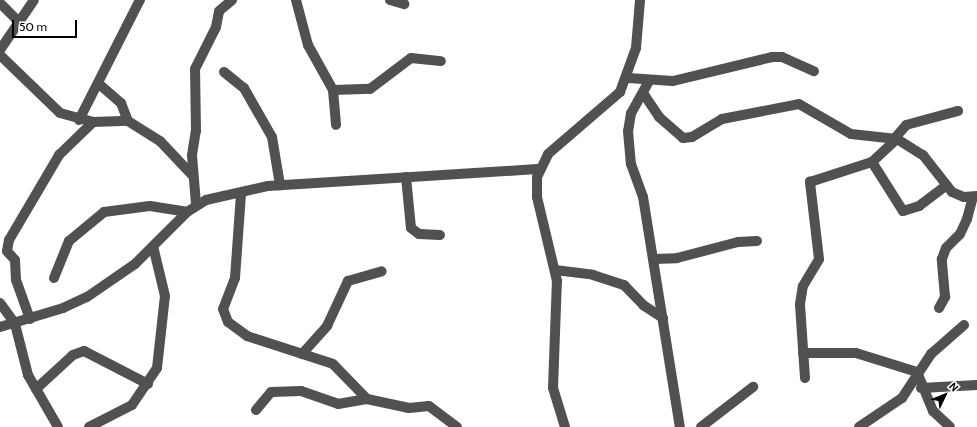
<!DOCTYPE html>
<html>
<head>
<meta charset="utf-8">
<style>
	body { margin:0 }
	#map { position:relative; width:977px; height:427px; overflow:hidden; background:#fff; font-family:Cabin,sans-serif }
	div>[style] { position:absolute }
	.minor>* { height:10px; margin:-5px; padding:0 5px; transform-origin:5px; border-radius:5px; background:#515151 }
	span { translate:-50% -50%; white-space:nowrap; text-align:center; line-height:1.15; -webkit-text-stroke:3px #fff; paint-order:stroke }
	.north { position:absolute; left:925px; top:375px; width:40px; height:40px; -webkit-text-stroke:3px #fff; paint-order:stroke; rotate:47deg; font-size:11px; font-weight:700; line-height:16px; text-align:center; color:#000 }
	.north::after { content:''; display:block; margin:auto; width:14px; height:18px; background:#000; clip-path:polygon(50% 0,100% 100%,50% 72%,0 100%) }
	.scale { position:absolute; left:12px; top:20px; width:65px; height:18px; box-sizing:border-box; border:2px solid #000; border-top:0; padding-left:5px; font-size:12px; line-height:14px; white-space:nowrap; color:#000; -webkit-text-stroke:3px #fff; paint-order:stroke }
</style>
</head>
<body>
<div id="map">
	<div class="minor">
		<i style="left:296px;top:0;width:47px;rotate:75.1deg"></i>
		<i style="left:308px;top:45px;width:51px;rotate:60.9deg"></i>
		<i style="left:333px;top:90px;width:35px;rotate:85deg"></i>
		<i style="left:390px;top:0;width:15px;rotate:16deg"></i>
		<i style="left:0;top:3px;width:25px;rotate:45deg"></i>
		<i style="left:0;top:50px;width:60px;rotate:-55.8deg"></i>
		<i style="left:0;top:55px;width:83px;rotate:44deg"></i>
		<i style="left:60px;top:113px;width:34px;rotate:15deg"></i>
		<i style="left:93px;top:122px;width:35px;rotate:-2deg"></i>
		<i style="left:128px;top:121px;width:38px;rotate:32deg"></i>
		<i style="left:160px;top:141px;width:48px;rotate:46.7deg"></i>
		<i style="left:224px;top:72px;width:26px;rotate:39deg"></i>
		<i style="left:244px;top:88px;width:56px;rotate:60.3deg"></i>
		<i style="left:272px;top:137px;width:49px;rotate:80.5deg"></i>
		<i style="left:628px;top:78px;width:45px;rotate:3.8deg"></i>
		<i style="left:673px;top:81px;width:102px;rotate:-13.6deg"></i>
		<i style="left:772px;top:57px;width:10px"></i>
		<i style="left:782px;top:57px;width:35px;rotate:24deg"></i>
		<i style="left:649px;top:81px;width:37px;rotate:119deg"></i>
		<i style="left:631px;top:113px;width:18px;rotate:99deg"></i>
		<i style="left:628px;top:131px;width:33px;rotate:85deg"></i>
		<i style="left:631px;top:164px;width:35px;rotate:70deg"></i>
		<i style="left:643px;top:197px;width:233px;rotate:80.9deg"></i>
		<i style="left:99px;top:84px;width:29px;rotate:41deg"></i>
		<i style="left:121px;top:103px;width:19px;rotate:69deg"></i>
		<i style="left:333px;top:90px;width:37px;rotate:-2deg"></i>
		<i style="left:370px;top:89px;width:51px;rotate:-37.1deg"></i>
		<i style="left:411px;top:58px;width:30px;rotate:6deg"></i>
		<i style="left:643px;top:93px;width:29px;rotate:56deg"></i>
		<i style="left:659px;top:117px;width:32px;rotate:41deg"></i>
		<i style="left:683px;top:138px;width:9px;rotate:-6deg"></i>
		<i style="left:692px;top:137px;width:35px;rotate:-31deg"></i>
		<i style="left:722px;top:119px;width:78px;rotate:-11deg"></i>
		<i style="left:799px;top:104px;width:60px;rotate:30deg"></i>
		<i style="left:851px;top:134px;width:46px;rotate:6.2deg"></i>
		<i style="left:79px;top:120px;width:135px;rotate:-63.1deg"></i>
		<i style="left:894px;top:139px;width:18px;rotate:-49deg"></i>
		<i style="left:906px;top:125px;width:54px;rotate:-15.1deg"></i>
		<i style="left:872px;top:162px;width:58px;rotate:57.7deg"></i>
		<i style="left:903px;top:211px;width:17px;rotate:-17deg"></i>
		<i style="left:919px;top:206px;width:34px;rotate:-37deg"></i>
		<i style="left:406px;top:177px;width:51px;rotate:84.4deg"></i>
		<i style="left:411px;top:228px;width:10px;rotate:37deg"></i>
		<i style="left:419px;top:234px;width:21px;rotate:3deg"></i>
		<i style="left:241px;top:194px;width:84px;rotate:94.1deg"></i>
		<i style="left:235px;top:278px;width:33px;rotate:111deg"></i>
		<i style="left:223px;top:309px;width:14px;rotate:69deg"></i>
		<i style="left:228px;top:322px;width:24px;rotate:36deg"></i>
		<i style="left:247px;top:336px;width:90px;rotate:18deg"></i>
		<i style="left:333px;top:364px;width:49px;rotate:45.8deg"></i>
		<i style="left:367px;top:399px;width:43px;rotate:12.1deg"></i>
		<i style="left:409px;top:408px;width:20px;rotate:-6deg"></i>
		<i style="left:429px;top:406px;width:35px;rotate:37deg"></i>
		<i style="left:196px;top:204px;width:49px;rotate:-94.7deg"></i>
		<i style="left:192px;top:155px;width:24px;rotate:-81deg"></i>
		<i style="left:196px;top:131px;width:62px;rotate:-90.9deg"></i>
		<i style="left:195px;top:69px;width:47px;rotate:-63.4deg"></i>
		<i style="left:216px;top:27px;width:16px;rotate:-79deg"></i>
		<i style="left:219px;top:11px;width:17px;rotate:-40deg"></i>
		<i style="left:654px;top:259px;width:23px;rotate:-2deg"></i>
		<i style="left:677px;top:258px;width:63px;rotate:-14.7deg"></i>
		<i style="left:738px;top:242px;width:19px;rotate:-3deg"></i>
		<i style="left:555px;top:270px;width:38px;rotate:7deg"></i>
		<i style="left:593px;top:275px;width:33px;rotate:18deg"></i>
		<i style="left:624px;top:285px;width:28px;rotate:46deg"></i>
		<i style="left:643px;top:305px;width:24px;rotate:33deg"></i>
		<i style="left:54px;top:278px;width:40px;rotate:-68deg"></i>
		<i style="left:69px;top:241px;width:45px;rotate:-39.6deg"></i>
		<i style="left:104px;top:212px;width:46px;rotate:-7.4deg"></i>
		<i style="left:150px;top:206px;width:37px;rotate:9deg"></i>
		<i style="left:0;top:303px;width:26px;rotate:54deg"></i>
		<i style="left:15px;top:324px;width:53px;rotate:75.7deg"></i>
		<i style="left:28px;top:375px;width:60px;rotate:60deg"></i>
		<i style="left:939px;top:308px;width:13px;rotate:-61deg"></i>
		<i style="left:945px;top:297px;width:38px;rotate:-95deg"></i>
		<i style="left:942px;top:259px;width:12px;rotate:-70deg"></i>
		<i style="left:946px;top:248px;width:20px;rotate:-45deg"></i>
		<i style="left:960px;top:234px;width:17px;rotate:-65deg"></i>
		<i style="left:967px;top:219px;width:23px;rotate:-75deg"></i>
		<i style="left:30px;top:319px;width:41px;rotate:-109.7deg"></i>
		<i style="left:16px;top:280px;width:20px;rotate:-93deg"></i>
		<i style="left:15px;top:260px;width:12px;rotate:-132deg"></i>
		<i style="left:7px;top:251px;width:11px;rotate:-80deg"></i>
		<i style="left:9px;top:240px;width:99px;rotate:-59.5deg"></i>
		<i style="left:59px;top:155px;width:47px;rotate:-44.1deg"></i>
		<i style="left:0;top:327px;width:66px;rotate:-16.8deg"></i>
		<i style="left:63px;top:308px;width:26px;rotate:-25deg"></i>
		<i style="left:87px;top:297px;width:58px;rotate:-34.5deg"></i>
		<i style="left:135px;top:264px;width:74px;rotate:-45deg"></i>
		<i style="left:187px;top:212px;width:22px;rotate:-32deg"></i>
		<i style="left:206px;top:200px;width:64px;rotate:-12.7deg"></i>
		<i style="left:268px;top:186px;width:273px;rotate:-3.6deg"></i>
		<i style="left:803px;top:353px;width:53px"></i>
		<i style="left:856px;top:353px;width:64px;rotate:17.3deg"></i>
		<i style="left:917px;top:372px;width:42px;rotate:67.7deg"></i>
		<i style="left:933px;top:411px;width:23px;rotate:43deg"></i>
		<i style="left:302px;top:354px;width:38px;rotate:-48deg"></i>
		<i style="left:327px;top:326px;width:50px;rotate:-65deg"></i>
		<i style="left:348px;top:281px;width:35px;rotate:-16deg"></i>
		<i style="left:805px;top:378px;width:74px;rotate:-93.9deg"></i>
		<i style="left:800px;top:304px;width:18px;rotate:-81deg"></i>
		<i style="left:803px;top:286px;width:31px;rotate:-59deg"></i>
		<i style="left:819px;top:259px;width:78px;rotate:-96.7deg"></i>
		<i style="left:810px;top:182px;width:65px;rotate:-17.9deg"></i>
		<i style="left:872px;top:162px;width:34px;rotate:-43deg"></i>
		<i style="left:897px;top:139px;width:31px;rotate:32deg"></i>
		<i style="left:923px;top:155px;width:47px;rotate:51.9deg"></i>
		<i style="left:952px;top:192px;width:13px;rotate:23deg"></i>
		<i style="left:964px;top:197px;width:13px;rotate:-4deg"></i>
		<i style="left:921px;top:388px;width:56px;rotate:-3.1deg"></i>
		<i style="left:36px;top:389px;width:50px;rotate:-42.6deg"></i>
		<i style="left:73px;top:355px;width:12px;rotate:-20deg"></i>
		<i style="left:84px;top:351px;width:72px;rotate:27.3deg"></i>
		<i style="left:256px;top:410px;width:23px;rotate:-50deg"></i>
		<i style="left:271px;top:392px;width:30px;rotate:-2deg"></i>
		<i style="left:301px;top:391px;width:39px;rotate:19deg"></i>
		<i style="left:338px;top:404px;width:29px;rotate:-10deg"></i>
		<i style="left:89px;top:427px;width:48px;rotate:-27.1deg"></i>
		<i style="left:132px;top:405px;width:45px;rotate:-56deg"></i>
		<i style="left:157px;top:368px;width:72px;rotate:-83.7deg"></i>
		<i style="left:165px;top:296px;width:51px;rotate:-103.5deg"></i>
		<i style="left:565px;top:427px;width:41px;rotate:-107.1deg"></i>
		<i style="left:553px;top:388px;width:107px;rotate:-87.9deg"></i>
		<i style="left:557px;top:281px;width:86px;rotate:-103.4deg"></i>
		<i style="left:537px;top:197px;width:20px;rotate:-90deg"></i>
		<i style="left:537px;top:177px;width:25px;rotate:-64deg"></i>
		<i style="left:548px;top:154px;width:95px;rotate:-40.7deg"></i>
		<i style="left:620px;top:92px;width:47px;rotate:-70deg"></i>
		<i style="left:636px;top:48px;width:48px;rotate:-85.2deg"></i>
		<i style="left:701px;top:427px;width:66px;rotate:-37.6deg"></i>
		<i style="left:859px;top:427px;width:52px;rotate:-34deg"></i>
		<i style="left:902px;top:398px;width:53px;rotate:-56.6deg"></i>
		<i style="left:931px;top:354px;width:44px;rotate:-41.3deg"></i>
	</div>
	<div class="north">N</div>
	<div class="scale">50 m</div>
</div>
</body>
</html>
